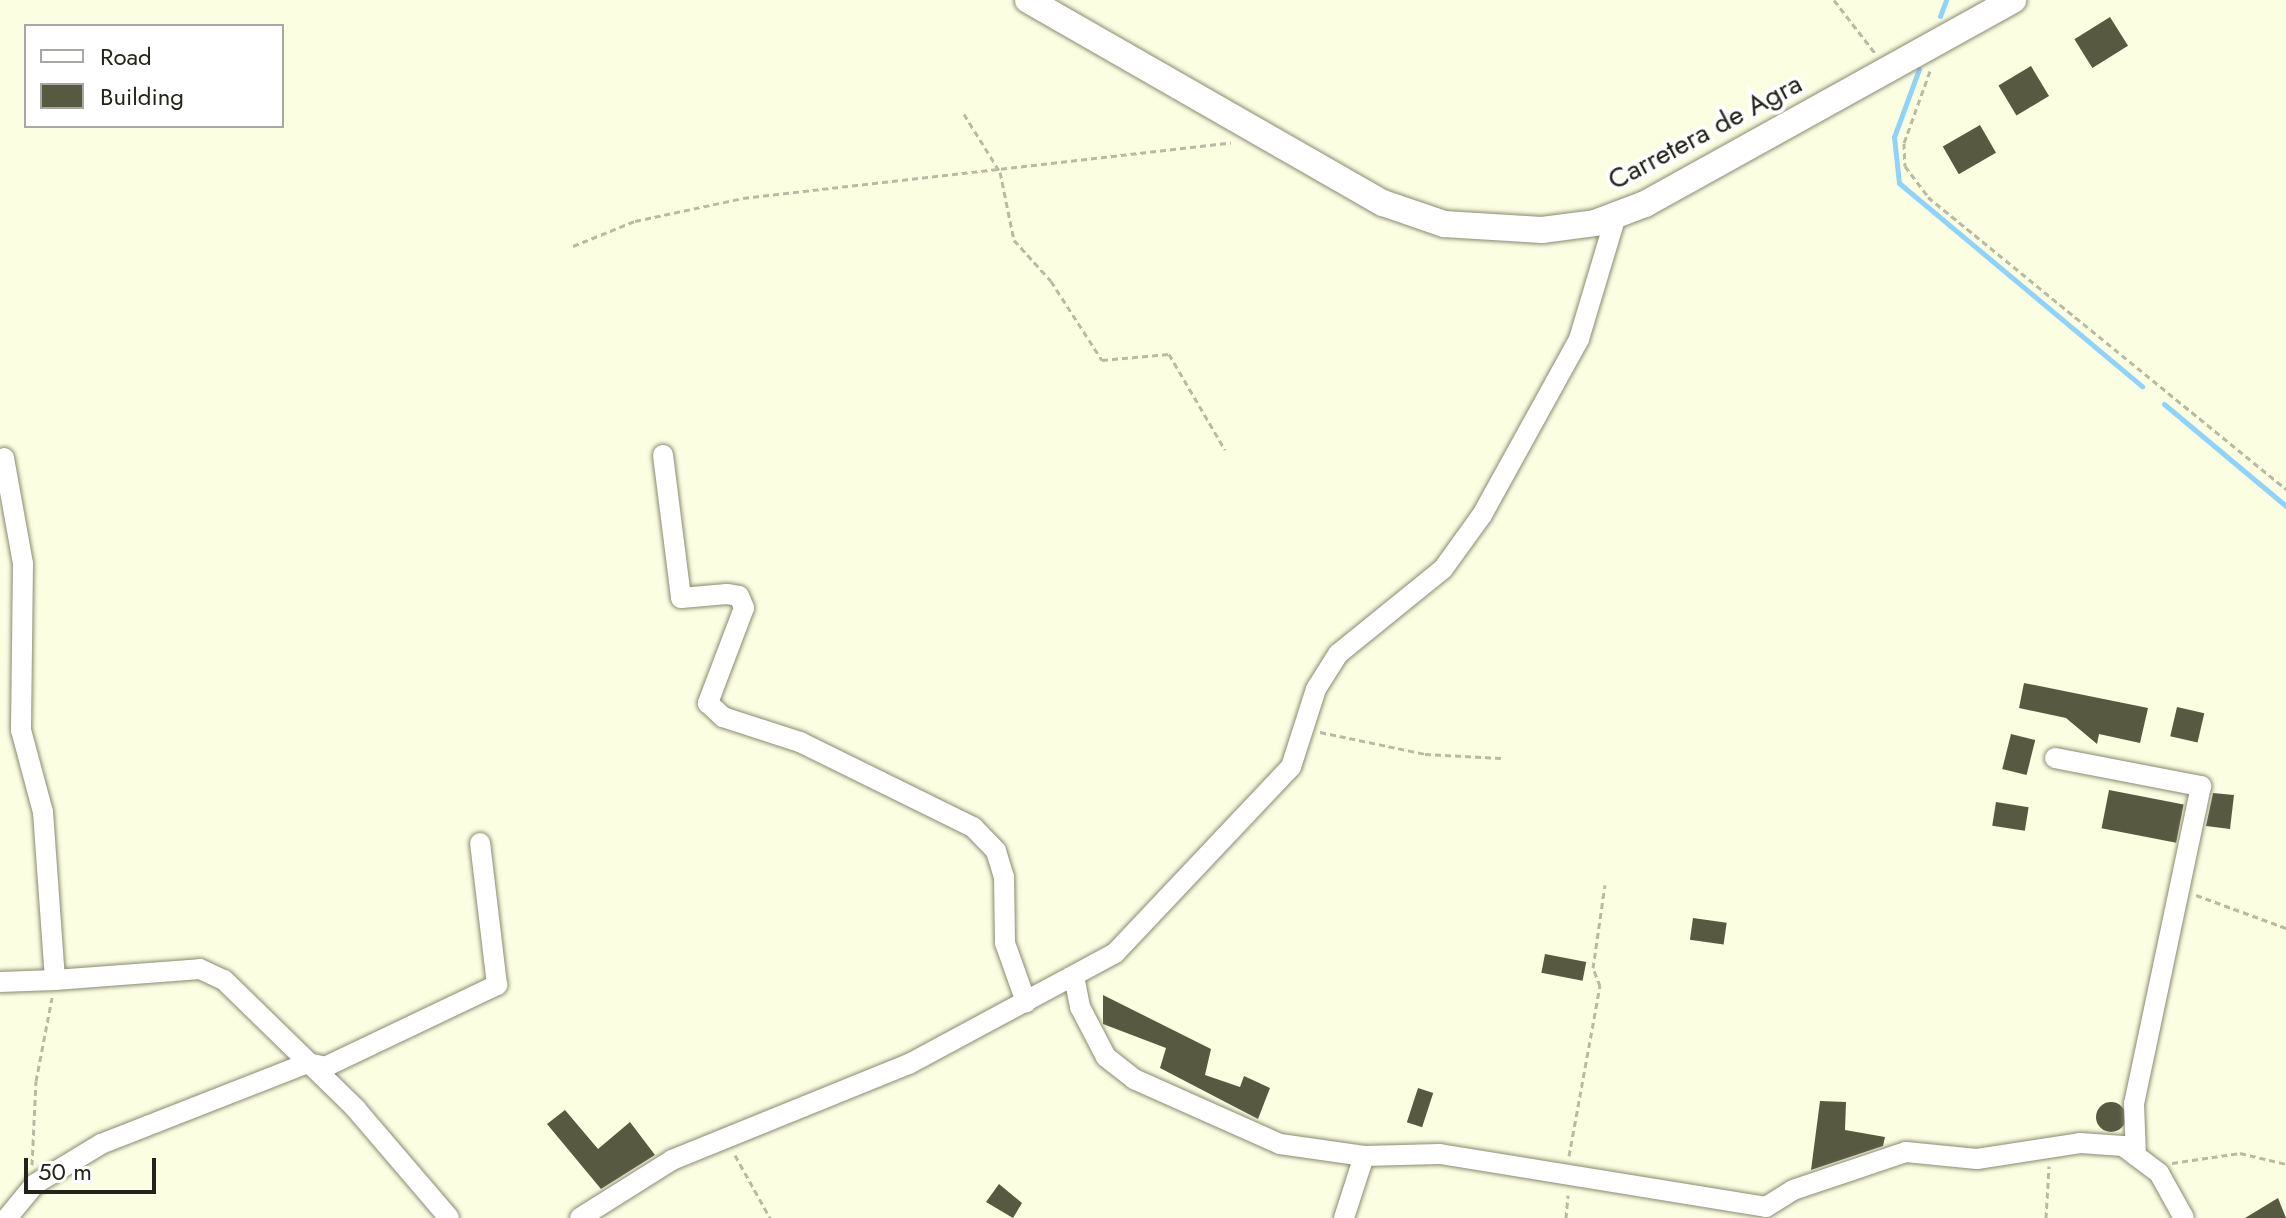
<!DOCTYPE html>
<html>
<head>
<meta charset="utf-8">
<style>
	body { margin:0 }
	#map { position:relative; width:2286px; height:1218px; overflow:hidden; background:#fcfee2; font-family:Jost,sans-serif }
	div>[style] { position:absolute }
	.stream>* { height:5px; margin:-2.5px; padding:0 2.5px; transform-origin:2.5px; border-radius:2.5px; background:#90d3fa }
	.building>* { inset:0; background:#585941; transform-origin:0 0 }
	.round { border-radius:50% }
	.path>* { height:3px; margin-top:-1.5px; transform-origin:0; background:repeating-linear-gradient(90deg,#b8baa3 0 6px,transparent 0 10px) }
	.roads { filter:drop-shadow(0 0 2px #898a71) drop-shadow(0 0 2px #898a71) }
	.minor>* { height:20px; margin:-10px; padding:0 10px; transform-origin:10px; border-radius:10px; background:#fff }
	.tertiary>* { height:26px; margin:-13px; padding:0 13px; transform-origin:13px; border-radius:13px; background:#fff }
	span { translate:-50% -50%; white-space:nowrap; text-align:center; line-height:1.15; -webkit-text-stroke:8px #fff; paint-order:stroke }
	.street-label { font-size:28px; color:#232319 }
	.legend { position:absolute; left:24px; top:24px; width:260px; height:104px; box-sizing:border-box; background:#fff; border:2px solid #a7a7a3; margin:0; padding:10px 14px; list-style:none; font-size:24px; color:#232319 }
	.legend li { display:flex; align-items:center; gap:16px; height:40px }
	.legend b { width:40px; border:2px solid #a7a7a3 }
	.scale { position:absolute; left:24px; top:1158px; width:132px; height:36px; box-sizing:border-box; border:4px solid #232319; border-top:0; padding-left:10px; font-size:24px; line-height:28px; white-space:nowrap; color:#232319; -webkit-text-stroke:6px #fff; paint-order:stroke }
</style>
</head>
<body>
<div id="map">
	<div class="stream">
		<i style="left:1940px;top:16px;width:17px;rotate:-69deg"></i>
		<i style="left:1919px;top:69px;width:72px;rotate:110.2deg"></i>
		<i style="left:1894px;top:137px;width:46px;rotate:83.8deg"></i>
		<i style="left:1899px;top:183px;width:317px;rotate:39.9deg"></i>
		<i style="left:2164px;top:404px;width:159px;rotate:39.9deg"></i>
	</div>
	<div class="building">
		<i style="left:2110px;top:17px;width:34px;height:42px;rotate:58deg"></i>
		<i style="left:2031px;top:66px;width:35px;height:38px;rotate:59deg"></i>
		<i style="left:1980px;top:125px;width:32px;height:43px;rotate:60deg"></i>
		<i style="clip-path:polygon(2024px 683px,2148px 708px,2140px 743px,2099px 734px,2097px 744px,2066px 718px,2019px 708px)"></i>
		<i style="left:2177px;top:707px;width:28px;height:30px;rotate:13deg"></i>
		<i style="left:2011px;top:734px;width:25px;height:36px;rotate:14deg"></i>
		<i style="left:2109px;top:790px;width:76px;height:39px;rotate:11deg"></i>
		<i style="clip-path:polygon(2213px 793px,2234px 795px,2230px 829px,2206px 826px)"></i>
		<i style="left:1996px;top:802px;width:33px;height:24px;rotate:9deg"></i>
		<i style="left:1693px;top:918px;width:34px;height:22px;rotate:8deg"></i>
		<i style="left:1545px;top:954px;width:42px;height:19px;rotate:11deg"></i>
		<i style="clip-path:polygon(1103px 995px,1211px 1049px,1205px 1075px,1240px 1087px,1244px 1076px,1270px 1088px,1258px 1119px,1160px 1068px,1166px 1048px,1103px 1024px)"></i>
		<i style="left:1418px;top:1088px;width:16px;height:36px;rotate:18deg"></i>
		<i style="clip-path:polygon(1820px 1101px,1846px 1102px,1845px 1130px,1885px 1137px,1883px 1146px,1811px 1170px)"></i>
		<i class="round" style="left:2096px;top:1102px;width:30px;height:30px"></i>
		<i style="clip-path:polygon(565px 1110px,598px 1149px,630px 1122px,655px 1155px,601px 1189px,547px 1124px)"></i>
		<i style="clip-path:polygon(999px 1184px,1022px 1203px,1013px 1218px,986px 1202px)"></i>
		<i style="clip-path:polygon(2278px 1198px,2286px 1218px,2245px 1218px)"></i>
	</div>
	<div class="path">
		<i style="left:1834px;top:0;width:67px;rotate:52.3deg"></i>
		<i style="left:1930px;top:71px;width:77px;rotate:109.9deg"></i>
		<i style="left:1904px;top:143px;width:23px;rotate:88deg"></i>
		<i style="left:1905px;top:166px;width:39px;rotate:53deg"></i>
		<i style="left:1928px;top:197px;width:462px;rotate:39.2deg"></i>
		<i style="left:964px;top:114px;width:68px;rotate:58.2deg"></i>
		<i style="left:1000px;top:172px;width:69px;rotate:78.4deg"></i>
		<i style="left:1014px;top:240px;width:55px;rotate:47.9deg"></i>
		<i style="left:1051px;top:281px;width:94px;rotate:57.2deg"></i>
		<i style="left:1102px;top:360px;width:67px;rotate:-5.1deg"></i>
		<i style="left:1169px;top:354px;width:111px;rotate:59.7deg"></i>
		<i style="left:573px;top:246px;width:67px;rotate:-22deg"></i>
		<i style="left:635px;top:221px;width:110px;rotate:-12deg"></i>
		<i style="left:743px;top:198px;width:491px;rotate:-6.5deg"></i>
		<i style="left:1320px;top:732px;width:107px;rotate:11.8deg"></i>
		<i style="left:1425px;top:754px;width:76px;rotate:3deg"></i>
		<i style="left:2196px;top:895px;width:96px;rotate:20.1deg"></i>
		<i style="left:735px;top:1155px;width:72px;rotate:60.9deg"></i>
		<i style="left:1569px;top:1156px;width:173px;rotate:-79.7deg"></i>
		<i style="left:1600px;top:986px;width:19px;rotate:-111deg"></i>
		<i style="left:1593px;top:968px;width:84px;rotate:-81.8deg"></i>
		<i style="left:2172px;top:1163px;width:69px;rotate:-8.4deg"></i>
		<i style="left:2240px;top:1153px;width:47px;rotate:13.4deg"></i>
		<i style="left:32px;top:1165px;width:84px;rotate:-87.3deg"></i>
		<i style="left:36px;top:1081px;width:85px;rotate:-79.1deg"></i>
		<i style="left:1566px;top:1218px;width:23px;rotate:-85deg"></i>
		<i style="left:2046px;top:1218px;width:52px;rotate:-86.7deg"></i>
	</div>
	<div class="roads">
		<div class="minor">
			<i style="left:663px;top:455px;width:144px;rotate:82.8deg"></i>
			<i style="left:681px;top:598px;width:46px;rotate:-5deg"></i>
			<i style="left:727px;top:594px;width:12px;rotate:9deg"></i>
			<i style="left:739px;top:596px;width:13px;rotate:67deg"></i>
			<i style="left:744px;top:608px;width:102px;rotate:110.8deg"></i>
			<i style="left:708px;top:703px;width:21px;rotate:43deg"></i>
			<i style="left:723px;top:717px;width:81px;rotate:18deg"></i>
			<i style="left:800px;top:742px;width:193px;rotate:26.2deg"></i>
			<i style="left:973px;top:827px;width:33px;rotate:46deg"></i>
			<i style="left:996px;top:851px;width:27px;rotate:73deg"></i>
			<i style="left:1004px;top:877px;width:66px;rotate:89.1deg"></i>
			<i style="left:1005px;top:943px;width:63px;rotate:70.4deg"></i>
			<i style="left:4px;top:458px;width:108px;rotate:79.8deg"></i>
			<i style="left:23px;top:564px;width:166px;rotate:90.7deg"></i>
			<i style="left:21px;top:730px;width:85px;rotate:75deg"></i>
			<i style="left:43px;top:812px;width:168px;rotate:85.9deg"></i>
			<i style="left:55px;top:980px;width:145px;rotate:-4.3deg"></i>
			<i style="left:200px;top:969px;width:26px;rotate:25deg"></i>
			<i style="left:224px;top:980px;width:185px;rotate:44.3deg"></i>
			<i style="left:356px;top:1109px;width:143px;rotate:49.5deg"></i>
			<i style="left:2055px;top:758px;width:149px;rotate:10.9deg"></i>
			<i style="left:2201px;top:786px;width:325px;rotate:101.9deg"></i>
			<i style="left:2134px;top:1104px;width:52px;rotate:87.8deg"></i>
			<i style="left:1074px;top:976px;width:32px;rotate:79deg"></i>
			<i style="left:1080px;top:1007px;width:56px;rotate:62.5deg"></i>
			<i style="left:1106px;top:1057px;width:36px;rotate:38deg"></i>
			<i style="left:1134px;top:1079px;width:160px;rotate:24deg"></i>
			<i style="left:1280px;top:1144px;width:85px;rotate:8.1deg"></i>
			<i style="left:1364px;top:1156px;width:76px;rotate:-1.5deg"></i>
			<i style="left:1440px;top:1154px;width:330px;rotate:9.2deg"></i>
			<i style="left:1766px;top:1207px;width:32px;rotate:-32deg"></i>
			<i style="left:1793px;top:1190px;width:119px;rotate:-18.6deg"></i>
			<i style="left:1906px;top:1152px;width:71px;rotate:5.6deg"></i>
			<i style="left:1977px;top:1159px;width:104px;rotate:-8.8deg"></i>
			<i style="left:2080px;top:1143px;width:43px;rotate:4deg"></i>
			<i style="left:2123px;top:1146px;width:45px;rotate:36.9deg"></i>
			<i style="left:2159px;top:1173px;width:51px;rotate:60.9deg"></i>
			<i style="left:0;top:982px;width:55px;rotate:-2.1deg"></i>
			<i style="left:7px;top:1218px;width:44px;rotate:-50.5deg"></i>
			<i style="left:35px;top:1184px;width:77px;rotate:-31.2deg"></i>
			<i style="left:101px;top:1144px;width:222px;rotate:-21.4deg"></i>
			<i style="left:308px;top:1063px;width:17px;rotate:13deg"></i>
			<i style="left:325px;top:1067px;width:191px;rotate:-25.5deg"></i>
			<i style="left:497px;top:985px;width:143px;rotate:-96.8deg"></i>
			<i style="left:580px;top:1218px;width:109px;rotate:-32.2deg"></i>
			<i style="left:672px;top:1160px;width:256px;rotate:-22.1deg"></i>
			<i style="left:909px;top:1064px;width:234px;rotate:-28.3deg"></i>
			<i style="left:1115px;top:953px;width:256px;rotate:-46.6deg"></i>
			<i style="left:1291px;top:767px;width:82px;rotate:-72.2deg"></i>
			<i style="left:1316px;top:689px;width:41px;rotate:-57.8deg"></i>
			<i style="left:1338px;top:654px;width:135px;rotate:-39deg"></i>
			<i style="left:1443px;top:569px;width:67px;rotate:-54.2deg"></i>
			<i style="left:1482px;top:515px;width:201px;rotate:-61.1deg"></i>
			<i style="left:1579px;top:339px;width:128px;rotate:-73.3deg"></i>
			<i style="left:1344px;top:1218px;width:65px;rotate:-72.1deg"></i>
		</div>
		<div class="tertiary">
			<i style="left:1028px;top:0;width:409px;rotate:29.8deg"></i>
			<i style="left:1383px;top:203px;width:65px;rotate:19deg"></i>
			<i style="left:1444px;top:224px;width:98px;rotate:3.5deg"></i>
			<i style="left:1542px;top:230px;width:53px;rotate:-7.5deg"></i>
			<i style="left:1595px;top:223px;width:53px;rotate:-20.8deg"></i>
			<i style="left:1645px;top:204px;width:421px;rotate:-29deg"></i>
		</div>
	</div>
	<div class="street-label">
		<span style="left:1705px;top:132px;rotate:-28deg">Carretera de Agra</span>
	</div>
	<ul class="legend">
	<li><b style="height:10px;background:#fff"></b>Road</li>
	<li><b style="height:22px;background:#585941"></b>Building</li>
	</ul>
	<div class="scale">50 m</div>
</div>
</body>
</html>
